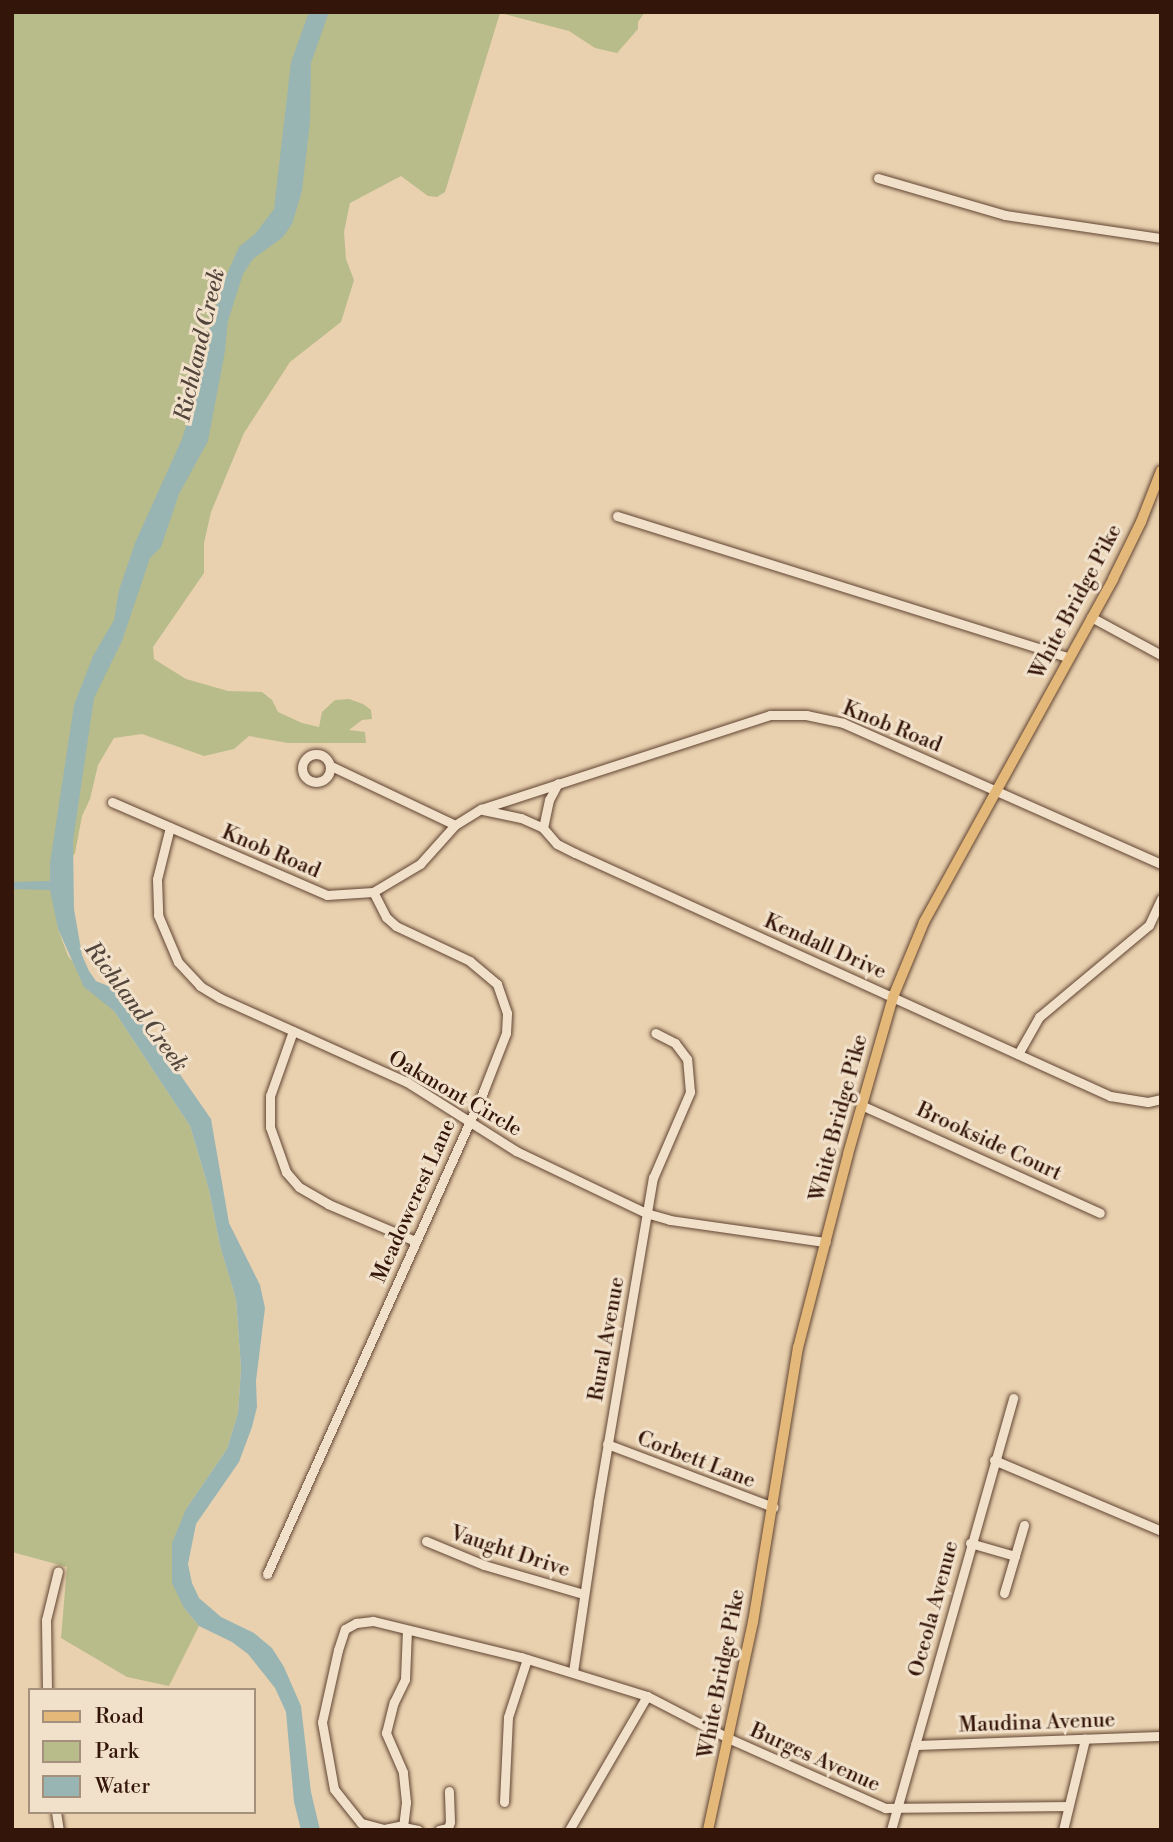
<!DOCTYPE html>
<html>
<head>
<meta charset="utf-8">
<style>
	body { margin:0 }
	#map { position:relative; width:1173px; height:1842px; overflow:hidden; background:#e9d1af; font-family:"Libre Bodoni",serif }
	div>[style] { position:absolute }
	.green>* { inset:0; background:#b8bb8a }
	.water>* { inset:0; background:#99b5b3 }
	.roads { filter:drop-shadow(0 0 2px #614432) drop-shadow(0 0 2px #614432) }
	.minor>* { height:9px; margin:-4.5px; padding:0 4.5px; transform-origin:4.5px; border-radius:4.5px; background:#f1e1cb }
	.minor>.ring { margin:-4.5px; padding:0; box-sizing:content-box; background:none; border:9px solid #f1e1cb; border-radius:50% }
	.major>* { height:10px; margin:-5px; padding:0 5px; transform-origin:5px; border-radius:5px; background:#e4b878 }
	span { translate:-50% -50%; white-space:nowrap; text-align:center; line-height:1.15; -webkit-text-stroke:6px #f1e1cb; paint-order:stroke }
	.street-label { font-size:21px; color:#341509 }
	.water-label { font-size:23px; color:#52453c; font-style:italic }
	.frame { position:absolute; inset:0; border:14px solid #341509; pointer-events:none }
	.legend { position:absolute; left:28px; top:1688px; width:228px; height:126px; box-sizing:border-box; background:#f1e1cb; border:2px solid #a58f7d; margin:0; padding:9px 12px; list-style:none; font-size:21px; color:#341509 }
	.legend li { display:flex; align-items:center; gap:14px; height:35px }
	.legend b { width:35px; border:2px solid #a58f7d }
</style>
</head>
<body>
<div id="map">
	<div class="green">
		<i style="clip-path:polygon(12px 12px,645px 12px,638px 22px,638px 29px,617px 53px,595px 48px,569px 31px,500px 13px,445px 192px,437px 197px,428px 196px,401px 176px,350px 203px,344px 232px,346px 259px,354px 280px,341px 322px,290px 362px,244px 433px,211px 512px,204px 543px,204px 573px,153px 647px,154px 659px,186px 679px,228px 691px,262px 692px,272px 700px,278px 712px,302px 723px,319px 727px,322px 712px,335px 700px,349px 699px,363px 704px,371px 710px,372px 719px,362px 720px,349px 730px,365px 732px,366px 743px,288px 743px,249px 736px,234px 749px,204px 756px,142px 734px,114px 738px,98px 765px,90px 799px,82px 816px,75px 853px,54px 883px,58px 929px,68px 956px,114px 1011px,190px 1126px,209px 1190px,220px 1246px,236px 1299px,241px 1368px,238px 1413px,227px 1449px,186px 1509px,184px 1608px,199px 1626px,169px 1686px,127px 1677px,61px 1638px,67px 1567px,12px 1552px)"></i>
	</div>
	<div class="water">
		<i style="clip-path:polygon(309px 12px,329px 12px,311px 63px,310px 122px,302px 191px,292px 224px,283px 237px,253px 259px,243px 274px,228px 321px,225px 351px,208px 441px,179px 494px,161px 547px,150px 558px,122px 641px,94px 698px,73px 841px,74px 909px,82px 955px,89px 971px,96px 981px,118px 990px,127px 998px,211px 1119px,229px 1223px,260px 1285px,265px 1308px,256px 1381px,257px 1407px,252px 1427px,239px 1462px,196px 1524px,188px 1564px,192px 1583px,199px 1598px,221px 1617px,254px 1633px,272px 1648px,284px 1667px,301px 1706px,311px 1792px,320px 1830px,301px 1830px,294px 1802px,286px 1712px,275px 1688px,248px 1654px,232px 1642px,199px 1626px,184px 1608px,172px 1583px,172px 1543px,186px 1509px,227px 1449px,238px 1413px,241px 1368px,236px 1299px,220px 1246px,209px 1190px,190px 1126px,114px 1011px,84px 987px,58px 929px,50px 890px,12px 889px,12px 882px,50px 881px,50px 863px,74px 705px,93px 656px,114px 620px,119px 590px,135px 543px,182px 439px,201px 377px,205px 345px,222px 285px,239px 247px,255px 234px,274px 209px,291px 62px)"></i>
	</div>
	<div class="roads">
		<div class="minor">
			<i style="left:878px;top:178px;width:132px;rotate:16.2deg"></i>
			<i style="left:1005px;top:215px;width:158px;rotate:8.4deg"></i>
			<i style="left:617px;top:516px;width:473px;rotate:17.4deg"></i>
			<i style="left:1091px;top:617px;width:80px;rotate:28.5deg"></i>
			<i class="ring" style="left:302px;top:754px;width:19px;height:19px"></i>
			<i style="left:331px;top:766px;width:137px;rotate:25.4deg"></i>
			<i style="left:112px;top:802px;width:234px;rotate:23.4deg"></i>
			<i style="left:327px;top:895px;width:46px;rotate:-3.7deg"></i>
			<i style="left:373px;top:892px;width:55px;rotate:-30.8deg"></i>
			<i style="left:420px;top:864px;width:52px;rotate:-48.1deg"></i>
			<i style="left:455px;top:825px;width:31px;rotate:-32deg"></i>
			<i style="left:481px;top:809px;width:304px;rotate:-18deg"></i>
			<i style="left:770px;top:715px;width:36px"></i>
			<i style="left:806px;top:715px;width:38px;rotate:12deg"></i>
			<i style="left:843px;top:723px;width:348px;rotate:23.9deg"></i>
			<i style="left:483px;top:810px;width:39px;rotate:12deg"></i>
			<i style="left:521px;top:818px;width:24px;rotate:24deg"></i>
			<i style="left:543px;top:828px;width:21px;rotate:49deg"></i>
			<i style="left:557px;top:844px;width:20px;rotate:27deg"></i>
			<i style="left:575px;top:853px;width:588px;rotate:24.43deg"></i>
			<i style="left:1110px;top:1096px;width:38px;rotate:9deg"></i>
			<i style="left:1148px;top:1102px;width:13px;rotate:-13deg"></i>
			<i style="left:170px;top:827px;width:54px;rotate:104deg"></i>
			<i style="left:157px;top:879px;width:36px;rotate:88deg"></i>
			<i style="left:158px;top:915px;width:51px;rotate:66.9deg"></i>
			<i style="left:178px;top:962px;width:33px;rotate:47deg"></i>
			<i style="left:200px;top:986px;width:23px;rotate:31deg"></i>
			<i style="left:220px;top:998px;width:205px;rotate:24.2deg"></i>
			<i style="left:407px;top:1082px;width:129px;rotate:32.3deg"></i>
			<i style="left:516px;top:1151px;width:144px;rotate:25.5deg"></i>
			<i style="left:646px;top:1213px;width:25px;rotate:16deg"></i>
			<i style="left:670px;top:1220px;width:157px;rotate:8.1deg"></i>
			<i style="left:543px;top:828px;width:29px;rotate:-78deg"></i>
			<i style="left:549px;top:800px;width:19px;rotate:-62deg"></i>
			<i style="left:293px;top:1031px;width:69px;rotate:109.5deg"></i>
			<i style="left:270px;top:1096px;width:31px;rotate:90deg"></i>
			<i style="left:270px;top:1127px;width:48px;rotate:70.4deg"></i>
			<i style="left:286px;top:1172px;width:20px;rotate:49deg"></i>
			<i style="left:299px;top:1187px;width:34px;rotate:30deg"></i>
			<i style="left:328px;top:1204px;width:95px;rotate:23deg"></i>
			<i style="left:1018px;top:1054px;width:43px;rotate:-60.4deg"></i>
			<i style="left:1039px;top:1017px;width:143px;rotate:-39.9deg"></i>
			<i style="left:1149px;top:925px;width:29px;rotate:-65deg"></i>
			<i style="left:861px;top:1105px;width:262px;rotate:24.3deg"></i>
			<i style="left:607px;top:1444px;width:178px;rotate:20.8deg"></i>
			<i style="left:994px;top:1460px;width:181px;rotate:23deg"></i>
			<i style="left:426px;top:1541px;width:63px;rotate:22.5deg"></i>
			<i style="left:484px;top:1565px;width:103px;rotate:16.3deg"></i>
			<i style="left:970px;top:1543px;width:47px;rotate:16.1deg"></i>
			<i style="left:267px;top:1574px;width:528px;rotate:-65.86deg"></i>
			<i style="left:483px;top:1092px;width:63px;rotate:-68.7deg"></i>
			<i style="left:506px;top:1033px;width:20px;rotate:-87deg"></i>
			<i style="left:507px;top:1013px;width:31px;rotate:-109deg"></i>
			<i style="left:497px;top:984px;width:35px;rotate:-140deg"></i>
			<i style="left:470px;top:961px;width:82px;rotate:-154.7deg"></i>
			<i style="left:396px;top:926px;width:13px;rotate:-138deg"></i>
			<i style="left:386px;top:917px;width:28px;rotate:-117deg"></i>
			<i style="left:1004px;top:1593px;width:71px;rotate:-73.6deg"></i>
			<i style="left:573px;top:1672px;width:172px;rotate:-81.6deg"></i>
			<i style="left:598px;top:1502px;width:329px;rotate:-80.4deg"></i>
			<i style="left:653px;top:1178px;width:94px;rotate:-66.7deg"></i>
			<i style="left:690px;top:1092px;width:33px;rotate:-95deg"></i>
			<i style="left:687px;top:1059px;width:20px;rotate:-127deg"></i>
			<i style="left:675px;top:1043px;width:22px;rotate:-153deg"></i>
			<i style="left:47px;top:1690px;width:70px;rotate:-90.8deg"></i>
			<i style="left:46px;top:1620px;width:50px;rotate:-76.2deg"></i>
			<i style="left:915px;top:1745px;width:246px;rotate:-2.1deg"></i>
			<i style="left:504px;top:1802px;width:85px;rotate:-87.3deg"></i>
			<i style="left:508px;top:1717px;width:61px;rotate:-71.9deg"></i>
			<i style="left:56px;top:1812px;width:18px;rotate:81deg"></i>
			<i style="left:403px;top:1827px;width:25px;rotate:-83deg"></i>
			<i style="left:406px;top:1802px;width:30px;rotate:-96deg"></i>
			<i style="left:403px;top:1772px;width:43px;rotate:-113.6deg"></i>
			<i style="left:386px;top:1733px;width:32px;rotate:-76deg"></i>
			<i style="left:394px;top:1702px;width:25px;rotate:-64deg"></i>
			<i style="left:405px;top:1679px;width:49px;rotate:-87.7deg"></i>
			<i style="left:418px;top:1830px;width:19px;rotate:-168deg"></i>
			<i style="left:399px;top:1826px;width:15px;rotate:169deg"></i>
			<i style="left:384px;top:1829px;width:24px;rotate:-165deg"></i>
			<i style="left:361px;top:1823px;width:43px;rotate:-128.5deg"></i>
			<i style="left:334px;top:1789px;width:68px;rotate:-100.2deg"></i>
			<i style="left:322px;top:1722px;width:74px;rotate:-77.5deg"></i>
			<i style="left:338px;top:1650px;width:22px;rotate:-72deg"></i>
			<i style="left:345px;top:1629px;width:13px;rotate:-29deg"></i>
			<i style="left:356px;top:1623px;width:17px;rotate:-7deg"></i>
			<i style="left:373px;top:1621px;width:152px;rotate:13.7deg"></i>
			<i style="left:521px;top:1657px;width:132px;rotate:17.2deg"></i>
			<i style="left:647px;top:1696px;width:93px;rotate:27.4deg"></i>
			<i style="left:730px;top:1739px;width:170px;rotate:24deg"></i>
			<i style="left:885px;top:1808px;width:183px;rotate:-0.6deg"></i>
			<i style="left:439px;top:1830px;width:9px;rotate:-13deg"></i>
			<i style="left:448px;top:1828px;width:6px;rotate:-72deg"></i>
			<i style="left:450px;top:1822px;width:31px;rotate:-92deg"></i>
			<i style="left:569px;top:1830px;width:155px;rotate:-59.8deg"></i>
			<i style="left:891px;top:1830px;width:449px;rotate:-74.2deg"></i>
			<i style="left:1063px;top:1830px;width:94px;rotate:-76.4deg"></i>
		</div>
		<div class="major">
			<i style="left:708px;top:1830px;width:213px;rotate:-77.8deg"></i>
			<i style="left:753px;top:1622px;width:278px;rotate:-80.7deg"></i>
			<i style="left:798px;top:1348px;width:200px;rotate:-75.5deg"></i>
			<i style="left:848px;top:1154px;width:163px;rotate:-74deg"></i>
			<i style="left:893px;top:997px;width:81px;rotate:-67.5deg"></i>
			<i style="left:924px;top:922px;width:392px;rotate:-61.1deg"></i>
			<i style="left:1113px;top:579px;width:64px;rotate:-63.8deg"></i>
			<i style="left:1141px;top:522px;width:55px;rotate:-68.6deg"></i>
		</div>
	</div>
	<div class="street-label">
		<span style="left:1076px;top:602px;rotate:-62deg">White Bridge Pike</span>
		<span style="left:892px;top:727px;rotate:22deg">Knob Road</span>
		<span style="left:271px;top:852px;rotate:23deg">Knob Road</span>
		<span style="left:825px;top:947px;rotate:24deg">Kendall Drive</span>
		<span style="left:455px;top:1094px;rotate:30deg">Oakmont Circle</span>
		<span style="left:839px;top:1118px;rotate:-75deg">White Bridge Pike</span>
		<span style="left:989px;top:1142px;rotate:25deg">Brookside Court</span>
		<span style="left:414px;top:1201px;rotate:-66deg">Meadowcrest Lane</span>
		<span style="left:607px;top:1339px;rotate:-80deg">Rural Avenue</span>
		<span style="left:696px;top:1460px;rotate:21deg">Corbett Lane</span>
		<span style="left:510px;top:1552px;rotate:18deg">Vaught Drive</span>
		<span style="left:934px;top:1609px;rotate:-75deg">Oceola Avenue</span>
		<span style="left:722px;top:1674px;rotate:-79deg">White Bridge Pike</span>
		<span style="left:1037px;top:1723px;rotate:-2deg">Maudina Avenue</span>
		<span style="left:815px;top:1758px;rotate:24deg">Burges Avenue</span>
	</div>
	<div class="water-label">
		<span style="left:200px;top:345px;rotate:-77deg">Richland Creek</span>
		<span style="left:136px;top:1007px;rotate:53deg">Richland Creek</span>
	</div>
	<div class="frame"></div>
	<ul class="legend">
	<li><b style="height:9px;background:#e4b878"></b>Road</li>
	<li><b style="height:19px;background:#b8bb8a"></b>Park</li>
	<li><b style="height:19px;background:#99b5b3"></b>Water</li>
	</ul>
</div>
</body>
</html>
